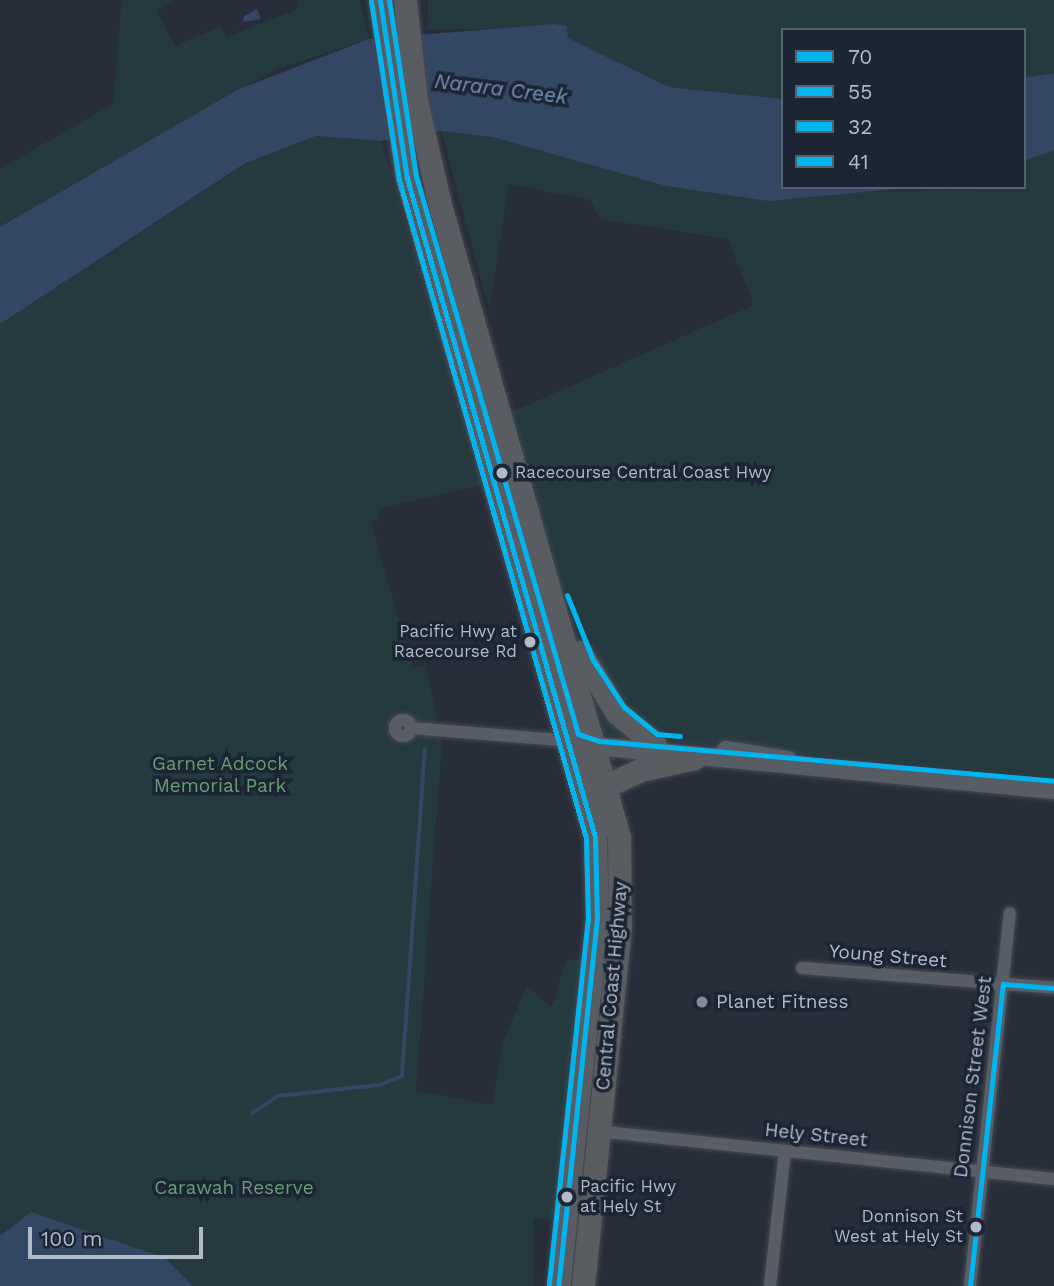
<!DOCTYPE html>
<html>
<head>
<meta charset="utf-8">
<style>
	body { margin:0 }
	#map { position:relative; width:1054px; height:1286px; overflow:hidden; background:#282e39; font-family:"Work Sans",sans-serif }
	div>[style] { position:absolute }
	.green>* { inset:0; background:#253a3f }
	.water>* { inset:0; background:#334664 }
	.stream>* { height:3.5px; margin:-1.75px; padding:0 1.75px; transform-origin:1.75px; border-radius:1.75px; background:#334664 }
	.roads { filter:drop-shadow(0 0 2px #454951) drop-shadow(0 0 2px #454951) }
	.street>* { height:12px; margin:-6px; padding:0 6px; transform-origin:6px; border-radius:6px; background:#595d66 }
	.street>.ring { margin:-6px; padding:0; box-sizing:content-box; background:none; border:12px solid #595d66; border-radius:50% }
	.secondary>* { height:18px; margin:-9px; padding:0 9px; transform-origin:9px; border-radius:9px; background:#585c64 }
	.highway>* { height:23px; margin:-11.5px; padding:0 11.5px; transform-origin:11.5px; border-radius:11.5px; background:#595c60 }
	.bus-1>* { height:5px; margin:-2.5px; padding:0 2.5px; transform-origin:2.5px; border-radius:2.5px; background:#00b5ef }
	.bus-2>* { height:5px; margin:-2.5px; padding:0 2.5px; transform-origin:2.5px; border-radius:2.5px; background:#00b5ef }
	.bus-3>* { height:5px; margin:-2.5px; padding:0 2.5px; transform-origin:2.5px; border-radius:2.5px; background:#00b5ef }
	.bus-4>* { height:5px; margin:-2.5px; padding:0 2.5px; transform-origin:2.5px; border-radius:2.5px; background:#00b5ef }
	.dots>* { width:19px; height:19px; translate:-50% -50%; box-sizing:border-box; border:4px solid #1b2534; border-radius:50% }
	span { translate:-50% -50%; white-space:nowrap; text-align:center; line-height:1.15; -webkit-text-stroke:7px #1b2534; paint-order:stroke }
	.bus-label { font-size:17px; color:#b2baca }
	.left { translate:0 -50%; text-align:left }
	.right { translate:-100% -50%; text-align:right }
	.park-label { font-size:19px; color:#679d75 }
	.street-label { font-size:19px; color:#b2baca }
	.poi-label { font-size:19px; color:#b2baca }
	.water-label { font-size:21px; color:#778fb4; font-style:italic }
	.legend { position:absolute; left:781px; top:28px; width:245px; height:161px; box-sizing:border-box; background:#1b2534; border:2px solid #576170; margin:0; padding:9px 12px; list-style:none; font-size:21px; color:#b2baca }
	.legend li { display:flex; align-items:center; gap:14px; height:35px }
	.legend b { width:35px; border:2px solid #576170 }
	.scale { position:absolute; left:28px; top:1227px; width:175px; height:32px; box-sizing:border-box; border:4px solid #b2baca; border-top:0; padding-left:9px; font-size:21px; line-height:24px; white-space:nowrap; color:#b2baca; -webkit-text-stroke:5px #1b2534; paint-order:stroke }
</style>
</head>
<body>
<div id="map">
	<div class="green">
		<i style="clip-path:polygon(122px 0,173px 0,156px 11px,175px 46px,221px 26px,226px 37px,296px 10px,298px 0,360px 0,369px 39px,276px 69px,0 227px,0 169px,113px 104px)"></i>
		<i style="clip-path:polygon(428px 0,1054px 0,1054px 73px,1024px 78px,1024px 30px,783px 30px,783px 99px,669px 87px,568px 38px,567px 26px,427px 30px)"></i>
		<i style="clip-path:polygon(441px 131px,492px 137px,666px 186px,898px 192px,1024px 187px,1024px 161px,1054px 150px,1054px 778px,602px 735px,503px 416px,754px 305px,728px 239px,600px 219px,591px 200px,509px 184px,489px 309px)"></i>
		<i style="clip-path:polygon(316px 136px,381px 141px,484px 484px,378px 509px,380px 519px,371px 522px,412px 668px,425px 665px,442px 740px,416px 1091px,492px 1105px,503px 1043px,527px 986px,552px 1007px,566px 961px,584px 956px,553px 1220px,533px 1218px,534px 1286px,193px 1286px,165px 1258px,31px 1212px,0 1236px,0 324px,245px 164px)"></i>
	</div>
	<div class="water">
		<i style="clip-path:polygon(257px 9px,261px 19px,243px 22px,244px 16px)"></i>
		<i style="clip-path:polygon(554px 24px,567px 26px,568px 38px,669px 87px,783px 99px,783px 187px,917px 187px,769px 201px,666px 186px,492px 137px,441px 131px,381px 141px,316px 136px,244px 164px,0 324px,0 227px,239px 89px,369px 39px)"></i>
		<i style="clip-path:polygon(1054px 73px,1054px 150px,1024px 161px,1024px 78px)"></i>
		<i style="clip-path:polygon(31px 1212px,165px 1258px,193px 1286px,0 1286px,0 1236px)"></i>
	</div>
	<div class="stream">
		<i style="left:252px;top:1113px;width:31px;rotate:-33deg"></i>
		<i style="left:278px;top:1096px;width:103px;rotate:-6.2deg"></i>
		<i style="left:380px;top:1085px;width:24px;rotate:-22deg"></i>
		<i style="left:402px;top:1076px;width:327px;rotate:-86deg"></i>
	</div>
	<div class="roads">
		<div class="street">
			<i class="ring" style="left:395px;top:720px;width:4px;height:4px"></i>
			<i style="left:411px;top:728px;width:161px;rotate:4.6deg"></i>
			<i style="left:802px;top:968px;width:253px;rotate:4.5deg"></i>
			<i style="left:596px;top:1131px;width:461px;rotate:6deg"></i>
			<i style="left:770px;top:1286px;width:136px;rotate:-83.7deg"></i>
			<i style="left:970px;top:1286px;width:375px;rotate:-83.9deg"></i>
		</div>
		<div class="secondary">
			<i style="left:585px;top:745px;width:471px;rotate:5.5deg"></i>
			<i style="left:726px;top:750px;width:63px;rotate:9.2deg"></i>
		</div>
		<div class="highway">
			<i style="left:380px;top:0;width:180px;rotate:81.4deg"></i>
			<i style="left:407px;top:178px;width:685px;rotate:74.08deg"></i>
			<i style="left:595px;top:837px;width:81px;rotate:88.6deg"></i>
			<i style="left:597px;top:918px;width:370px;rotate:96deg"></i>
			<i style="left:405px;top:0;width:102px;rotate:83.8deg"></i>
			<i style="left:416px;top:101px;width:103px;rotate:77deg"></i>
			<i style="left:439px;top:201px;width:661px;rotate:74.2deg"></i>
			<i style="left:619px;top:837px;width:90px;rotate:89.4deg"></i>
			<i style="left:620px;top:927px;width:361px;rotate:95.9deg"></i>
			<i style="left:580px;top:652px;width:71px;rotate:58.8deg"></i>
			<i style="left:617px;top:713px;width:48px;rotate:39deg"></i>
			<i style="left:608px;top:785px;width:35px;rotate:-25deg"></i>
			<i style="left:640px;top:770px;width:56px;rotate:-12.3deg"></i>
		</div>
	</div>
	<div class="bus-1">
		<i style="left:380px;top:0;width:180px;rotate:81.4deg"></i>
		<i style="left:407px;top:178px;width:685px;rotate:74.08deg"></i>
		<i style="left:595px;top:837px;width:81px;rotate:88.6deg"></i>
		<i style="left:597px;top:918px;width:370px;rotate:96deg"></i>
	</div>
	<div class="bus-2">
		<i style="left:371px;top:1px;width:181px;rotate:81.1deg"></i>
		<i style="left:399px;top:180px;width:684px;rotate:74.14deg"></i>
		<i style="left:586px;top:838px;width:80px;rotate:88.6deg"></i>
		<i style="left:588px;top:918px;width:369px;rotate:96.1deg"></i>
	</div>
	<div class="bus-3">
		<i style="left:389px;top:0;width:178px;rotate:81.3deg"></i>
		<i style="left:416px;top:176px;width:581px;rotate:73.81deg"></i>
		<i style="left:578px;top:734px;width:23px;rotate:18deg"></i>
		<i style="left:600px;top:741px;width:456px;rotate:5deg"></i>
		<i style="left:567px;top:595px;width:70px;rotate:68.2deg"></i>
		<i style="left:593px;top:660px;width:56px;rotate:56.6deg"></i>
		<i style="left:624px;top:707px;width:43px;rotate:39.3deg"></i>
		<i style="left:657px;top:734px;width:23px;rotate:5deg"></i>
	</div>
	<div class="bus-4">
		<i style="left:970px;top:1286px;width:304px;rotate:-83.8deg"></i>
		<i style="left:1003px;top:984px;width:51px;rotate:4.5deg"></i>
	</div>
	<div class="dots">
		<i style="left:502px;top:473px;background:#b2baca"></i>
		<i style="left:530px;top:642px;background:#b2baca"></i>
		<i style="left:702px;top:1002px;background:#828997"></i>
		<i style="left:567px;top:1197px;background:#b2baca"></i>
		<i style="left:976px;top:1227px;background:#b2baca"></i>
	</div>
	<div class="bus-label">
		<span class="left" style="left:515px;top:473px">Racecourse Central Coast Hwy</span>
		<span class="right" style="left:517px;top:642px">Pacific Hwy at<br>Racecourse Rd</span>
		<span class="left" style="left:580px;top:1197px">Pacific Hwy<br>at Hely St</span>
		<span class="right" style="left:963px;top:1227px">Donnison St<br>West at Hely St</span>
	</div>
	<div class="park-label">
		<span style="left:220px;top:775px">Garnet Adcock<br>Memorial Park</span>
		<span style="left:234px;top:1188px">Carawah Reserve</span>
	</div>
	<div class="street-label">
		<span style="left:888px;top:956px;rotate:5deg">Young Street</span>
		<span style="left:612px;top:986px;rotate:-85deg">Central Coast Highway</span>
		<span style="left:973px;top:1077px;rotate:-83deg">Donnison Street West</span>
		<span style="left:816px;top:1135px;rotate:6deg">Hely Street</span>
	</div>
	<div class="poi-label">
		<span class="left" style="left:716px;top:1002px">Planet Fitness</span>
	</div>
	<div class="water-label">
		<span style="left:501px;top:89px;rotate:7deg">Narara Creek</span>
	</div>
	<ul class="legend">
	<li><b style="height:9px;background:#00b5ef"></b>70</li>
	<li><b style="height:9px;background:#00b5ef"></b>55</li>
	<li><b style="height:9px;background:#00b5ef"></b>32</li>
	<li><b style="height:9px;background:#00b5ef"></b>41</li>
	</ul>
	<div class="scale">100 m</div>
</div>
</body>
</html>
